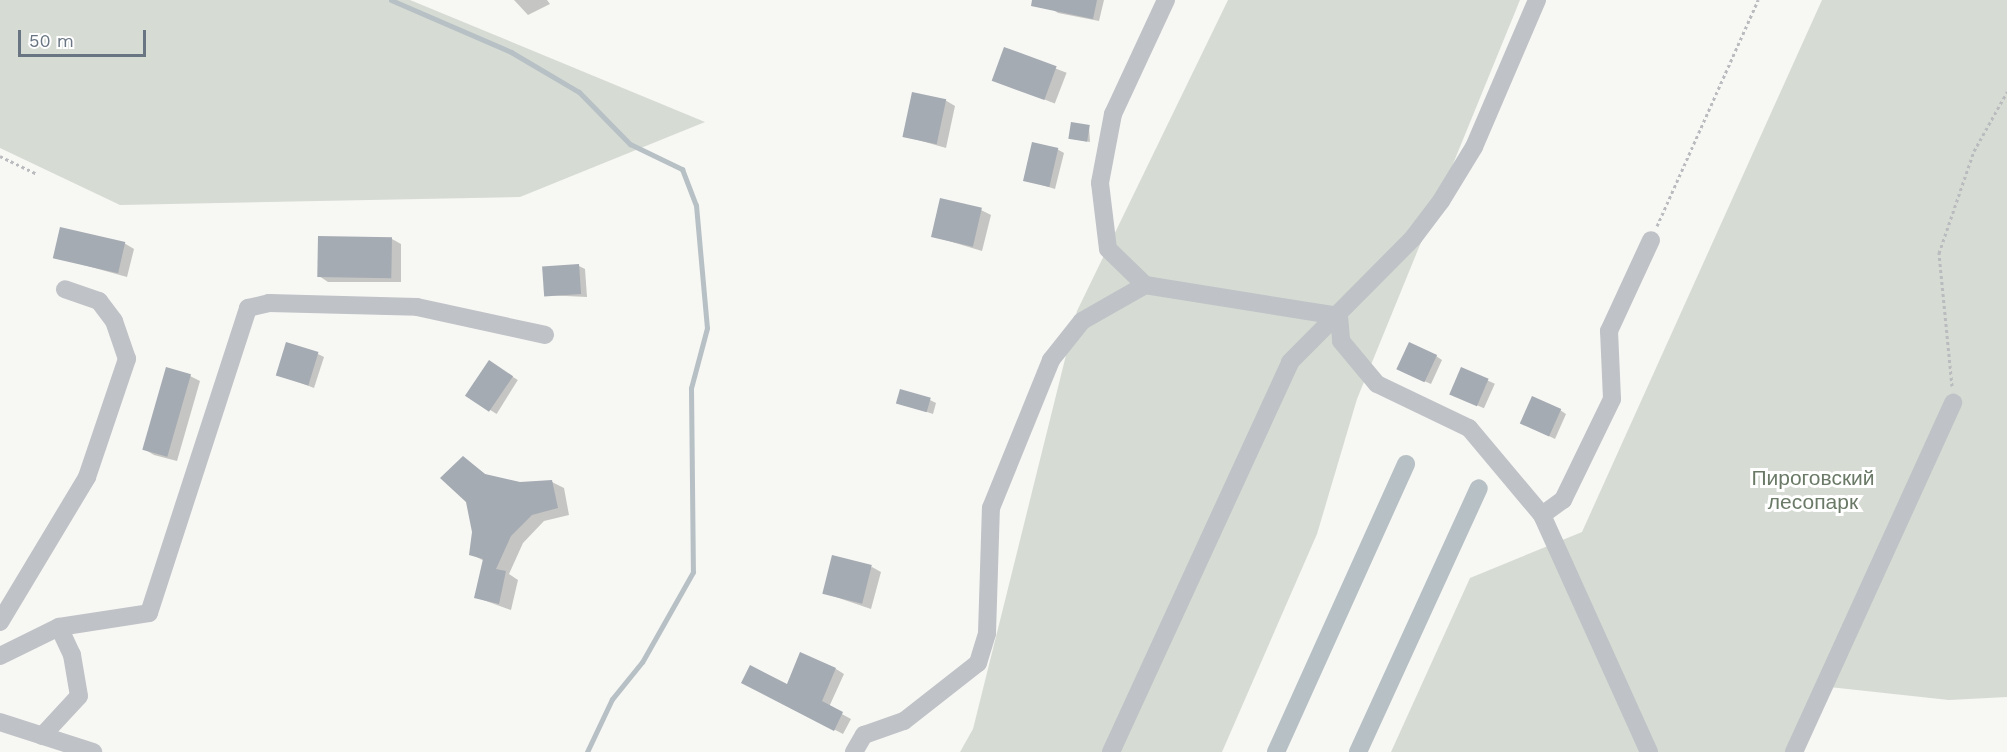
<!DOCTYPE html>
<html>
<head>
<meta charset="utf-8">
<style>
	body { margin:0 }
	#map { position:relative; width:2007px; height:752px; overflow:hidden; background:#f7f7f4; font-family:"Work Sans",sans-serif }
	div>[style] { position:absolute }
	.green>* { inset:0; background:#d6dbd4 }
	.shadow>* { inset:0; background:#0003; transform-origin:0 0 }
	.stream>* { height:5px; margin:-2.5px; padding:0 2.5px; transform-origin:2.5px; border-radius:2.5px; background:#b7c0c5 }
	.canal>* { height:18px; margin:-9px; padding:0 9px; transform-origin:9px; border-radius:9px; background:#b7c0c5 }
	.building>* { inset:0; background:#a5abb2; transform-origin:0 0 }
	.path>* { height:3px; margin-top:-1.5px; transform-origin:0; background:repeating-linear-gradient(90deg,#b9bbbe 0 3px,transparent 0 6px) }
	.minor>* { height:18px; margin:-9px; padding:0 9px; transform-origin:9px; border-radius:9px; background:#bfc2c6 }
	span { translate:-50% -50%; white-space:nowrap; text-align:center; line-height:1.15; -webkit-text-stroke:6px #fff; paint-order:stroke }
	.park-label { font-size:21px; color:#6a7a67 }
	.scale { position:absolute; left:18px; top:30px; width:128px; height:27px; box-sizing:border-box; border:3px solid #697582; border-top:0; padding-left:8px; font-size:18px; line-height:21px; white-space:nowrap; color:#697582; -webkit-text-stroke:4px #fff; paint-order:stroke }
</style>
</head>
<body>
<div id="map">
	<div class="green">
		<i style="clip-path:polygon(0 0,410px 0,705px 122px,520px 197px,120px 205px,0 148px)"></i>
		<i style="clip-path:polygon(1228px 0,1520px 0,1357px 399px,1317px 534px,1222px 752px,960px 752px,973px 729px,1077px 311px)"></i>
		<i style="clip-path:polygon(1822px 0,2007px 0,2007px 697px,1949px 700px,1820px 686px,1788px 752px,1391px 752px,1470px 578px,1582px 532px)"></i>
	</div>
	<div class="shadow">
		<i style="clip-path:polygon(514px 0,547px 0,550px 4px,528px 15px)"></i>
		<i style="clip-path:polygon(1053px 0,1104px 0,1099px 21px,1058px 13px,1052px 9px)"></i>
		<i style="left:1005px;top:49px;width:66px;height:33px;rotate:21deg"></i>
		<i style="clip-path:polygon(945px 100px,955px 106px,946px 148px,904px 136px)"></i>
		<i style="clip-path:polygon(1089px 127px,1090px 142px,1073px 139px)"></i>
		<i style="clip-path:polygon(1057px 149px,1064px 153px,1055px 189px,1025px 180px)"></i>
		<i style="clip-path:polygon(981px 210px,991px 215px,982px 251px,932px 236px)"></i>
		<i style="clip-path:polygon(392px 239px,401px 244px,401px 282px,328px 282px,319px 276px)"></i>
		<i style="clip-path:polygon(124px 243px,134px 249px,127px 277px,55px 257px)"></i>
		<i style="clip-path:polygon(579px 266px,585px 269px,587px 297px,545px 295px,544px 268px)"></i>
		<i style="clip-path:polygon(318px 354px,324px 357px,314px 388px,277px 374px)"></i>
		<i style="clip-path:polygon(1436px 356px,1442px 360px,1431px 384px,1404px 372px)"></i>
		<i style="left:489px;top:362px;width:34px;height:40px;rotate:32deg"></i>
		<i style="left:1462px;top:369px;width:36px;height:27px;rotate:24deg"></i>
		<i style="clip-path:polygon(190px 376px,200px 381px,177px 461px,154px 455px,144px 449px)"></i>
		<i style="clip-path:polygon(930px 400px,936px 403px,933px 414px,897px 402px)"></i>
		<i style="clip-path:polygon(1560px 410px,1566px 414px,1555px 439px,1528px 426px)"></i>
		<i style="clip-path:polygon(463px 458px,489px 477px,520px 483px,552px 482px,564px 488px,569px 515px,544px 521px,523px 543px,509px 574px,518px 580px,511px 610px,475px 597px,484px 561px,471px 554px,474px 532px)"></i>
		<i style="clip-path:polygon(872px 567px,881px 572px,871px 609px,824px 593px)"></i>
		<i style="clip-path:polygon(836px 669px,844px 674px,829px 707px,851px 719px,843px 734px,751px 687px,787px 686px)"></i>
	</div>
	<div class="stream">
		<i style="left:391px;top:0;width:131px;rotate:23.4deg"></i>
		<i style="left:511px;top:52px;width:79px;rotate:30.5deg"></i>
		<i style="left:579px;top:92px;width:73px;rotate:45.6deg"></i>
		<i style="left:630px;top:144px;width:58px;rotate:25.7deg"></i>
		<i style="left:682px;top:169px;width:39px;rotate:69deg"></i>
		<i style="left:696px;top:205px;width:123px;rotate:84.9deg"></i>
		<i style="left:707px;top:328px;width:62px;rotate:104.9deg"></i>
		<i style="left:691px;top:388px;width:184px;rotate:89.4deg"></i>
		<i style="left:693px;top:572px;width:103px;rotate:119.5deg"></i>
		<i style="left:642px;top:662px;width:48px;rotate:129deg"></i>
		<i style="left:612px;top:699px;width:59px;rotate:115.3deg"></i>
	</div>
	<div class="canal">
		<i style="left:1276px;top:752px;width:316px;rotate:-65.7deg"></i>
		<i style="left:1358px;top:752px;width:290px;rotate:-65.4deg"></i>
	</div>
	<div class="building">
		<i style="clip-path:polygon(1032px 0,1097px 0,1093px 19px,1031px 6px)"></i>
		<i style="left:1004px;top:47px;width:56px;height:36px;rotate:20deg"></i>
		<i style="left:912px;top:92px;width:35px;height:46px;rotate:12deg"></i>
		<i style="left:1071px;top:122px;width:19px;height:17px;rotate:9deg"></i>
		<i style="left:1032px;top:142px;width:27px;height:40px;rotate:13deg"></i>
		<i style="left:940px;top:198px;width:43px;height:40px;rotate:13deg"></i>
		<i style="left:60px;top:227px;width:67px;height:32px;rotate:13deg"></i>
		<i style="left:318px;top:236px;width:74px;height:41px;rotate:1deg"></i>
		<i style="left:579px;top:264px;width:30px;height:37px;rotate:86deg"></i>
		<i style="left:286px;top:342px;width:34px;height:35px;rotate:17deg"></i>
		<i style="left:1409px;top:342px;width:31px;height:30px;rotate:25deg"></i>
		<i style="left:489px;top:360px;width:29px;height:43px;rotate:34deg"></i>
		<i style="left:166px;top:367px;width:26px;height:86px;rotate:16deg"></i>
		<i style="left:1461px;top:367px;width:30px;height:30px;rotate:23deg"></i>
		<i style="left:900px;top:389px;width:32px;height:15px;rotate:16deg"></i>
		<i style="left:1532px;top:396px;width:32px;height:30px;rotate:24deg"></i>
		<i style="clip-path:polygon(463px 456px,485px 474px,520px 482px,552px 480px,558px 508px,532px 515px,511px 536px,496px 569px,506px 571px,499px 604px,474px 598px,483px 559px,469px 555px,472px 532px,466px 502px,440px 478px)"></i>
		<i style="left:832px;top:555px;width:41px;height:40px;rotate:14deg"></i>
		<i style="clip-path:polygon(800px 652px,836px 668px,822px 701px,843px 712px,834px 731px,741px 683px,750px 665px,787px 684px)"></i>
	</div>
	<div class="path">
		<i style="left:0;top:156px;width:41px;rotate:25.9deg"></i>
		<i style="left:1657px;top:226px;width:248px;rotate:-65.9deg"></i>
		<i style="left:1952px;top:386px;width:134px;rotate:-95.6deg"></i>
		<i style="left:1939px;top:253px;width:108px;rotate:-71.1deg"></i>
		<i style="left:1974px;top:151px;width:68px;rotate:-60.8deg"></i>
	</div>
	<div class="minor">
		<i style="left:1166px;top:0;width:126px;rotate:114.9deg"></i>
		<i style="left:1113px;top:114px;width:70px;rotate:100.7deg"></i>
		<i style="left:1100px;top:183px;width:66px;rotate:83.1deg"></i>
		<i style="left:1108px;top:249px;width:52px;rotate:44.2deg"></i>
		<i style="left:1145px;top:285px;width:196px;rotate:9.1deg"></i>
		<i style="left:1339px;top:316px;width:25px;rotate:85deg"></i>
		<i style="left:1341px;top:341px;width:56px;rotate:50.1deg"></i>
		<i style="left:1377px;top:384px;width:102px;rotate:25.6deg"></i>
		<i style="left:1469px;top:428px;width:114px;rotate:50deg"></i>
		<i style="left:1542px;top:515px;width:260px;rotate:65.7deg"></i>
		<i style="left:1542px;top:515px;width:26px;rotate:-36deg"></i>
		<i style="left:1563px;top:500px;width:112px;rotate:-64.1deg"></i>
		<i style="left:1612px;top:399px;width:68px;rotate:-92.5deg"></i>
		<i style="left:1609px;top:331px;width:100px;rotate:-65.2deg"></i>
		<i style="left:0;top:622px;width:169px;rotate:-59deg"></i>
		<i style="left:87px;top:477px;width:125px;rotate:-71.3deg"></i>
		<i style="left:127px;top:359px;width:40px;rotate:-108.9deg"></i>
		<i style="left:114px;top:321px;width:25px;rotate:-127deg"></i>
		<i style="left:99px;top:301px;width:36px;rotate:-161deg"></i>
		<i style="left:0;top:656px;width:66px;rotate:-26.2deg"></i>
		<i style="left:59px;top:627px;width:91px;rotate:-8.8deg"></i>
		<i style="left:149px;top:613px;width:321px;rotate:-72deg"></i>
		<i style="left:248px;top:308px;width:22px;rotate:-13deg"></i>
		<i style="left:269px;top:303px;width:148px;rotate:1.5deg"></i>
		<i style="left:417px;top:307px;width:131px;rotate:12.3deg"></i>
		<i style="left:0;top:722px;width:98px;rotate:17.9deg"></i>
		<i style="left:42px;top:736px;width:54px;rotate:-47.2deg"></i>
		<i style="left:79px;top:696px;width:42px;rotate:-99.7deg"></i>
		<i style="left:72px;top:655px;width:31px;rotate:-115deg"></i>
		<i style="left:854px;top:752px;width:20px;rotate:-60deg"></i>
		<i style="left:864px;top:735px;width:42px;rotate:-19.3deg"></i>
		<i style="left:904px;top:721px;width:94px;rotate:-38.1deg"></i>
		<i style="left:978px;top:663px;width:31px;rotate:-73deg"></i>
		<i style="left:987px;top:633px;width:125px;rotate:-88.2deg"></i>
		<i style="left:991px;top:508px;width:160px;rotate:-67.9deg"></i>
		<i style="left:1051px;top:360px;width:50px;rotate:-51.5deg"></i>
		<i style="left:1082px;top:321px;width:73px;rotate:-29.7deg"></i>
		<i style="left:1111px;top:752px;width:429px;rotate:-65.3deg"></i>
		<i style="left:1290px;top:362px;width:175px;rotate:-45.2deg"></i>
		<i style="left:1413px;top:238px;width:46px;rotate:-52.9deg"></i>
		<i style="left:1441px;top:201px;width:63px;rotate:-58.6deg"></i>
		<i style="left:1474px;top:147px;width:160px;rotate:-66.8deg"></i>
		<i style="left:1794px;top:752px;width:384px;rotate:-65.5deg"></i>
	</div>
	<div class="park-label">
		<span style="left:1813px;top:490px">Пироговский<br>лесопарк</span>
	</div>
	<div class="scale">50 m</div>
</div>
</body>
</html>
